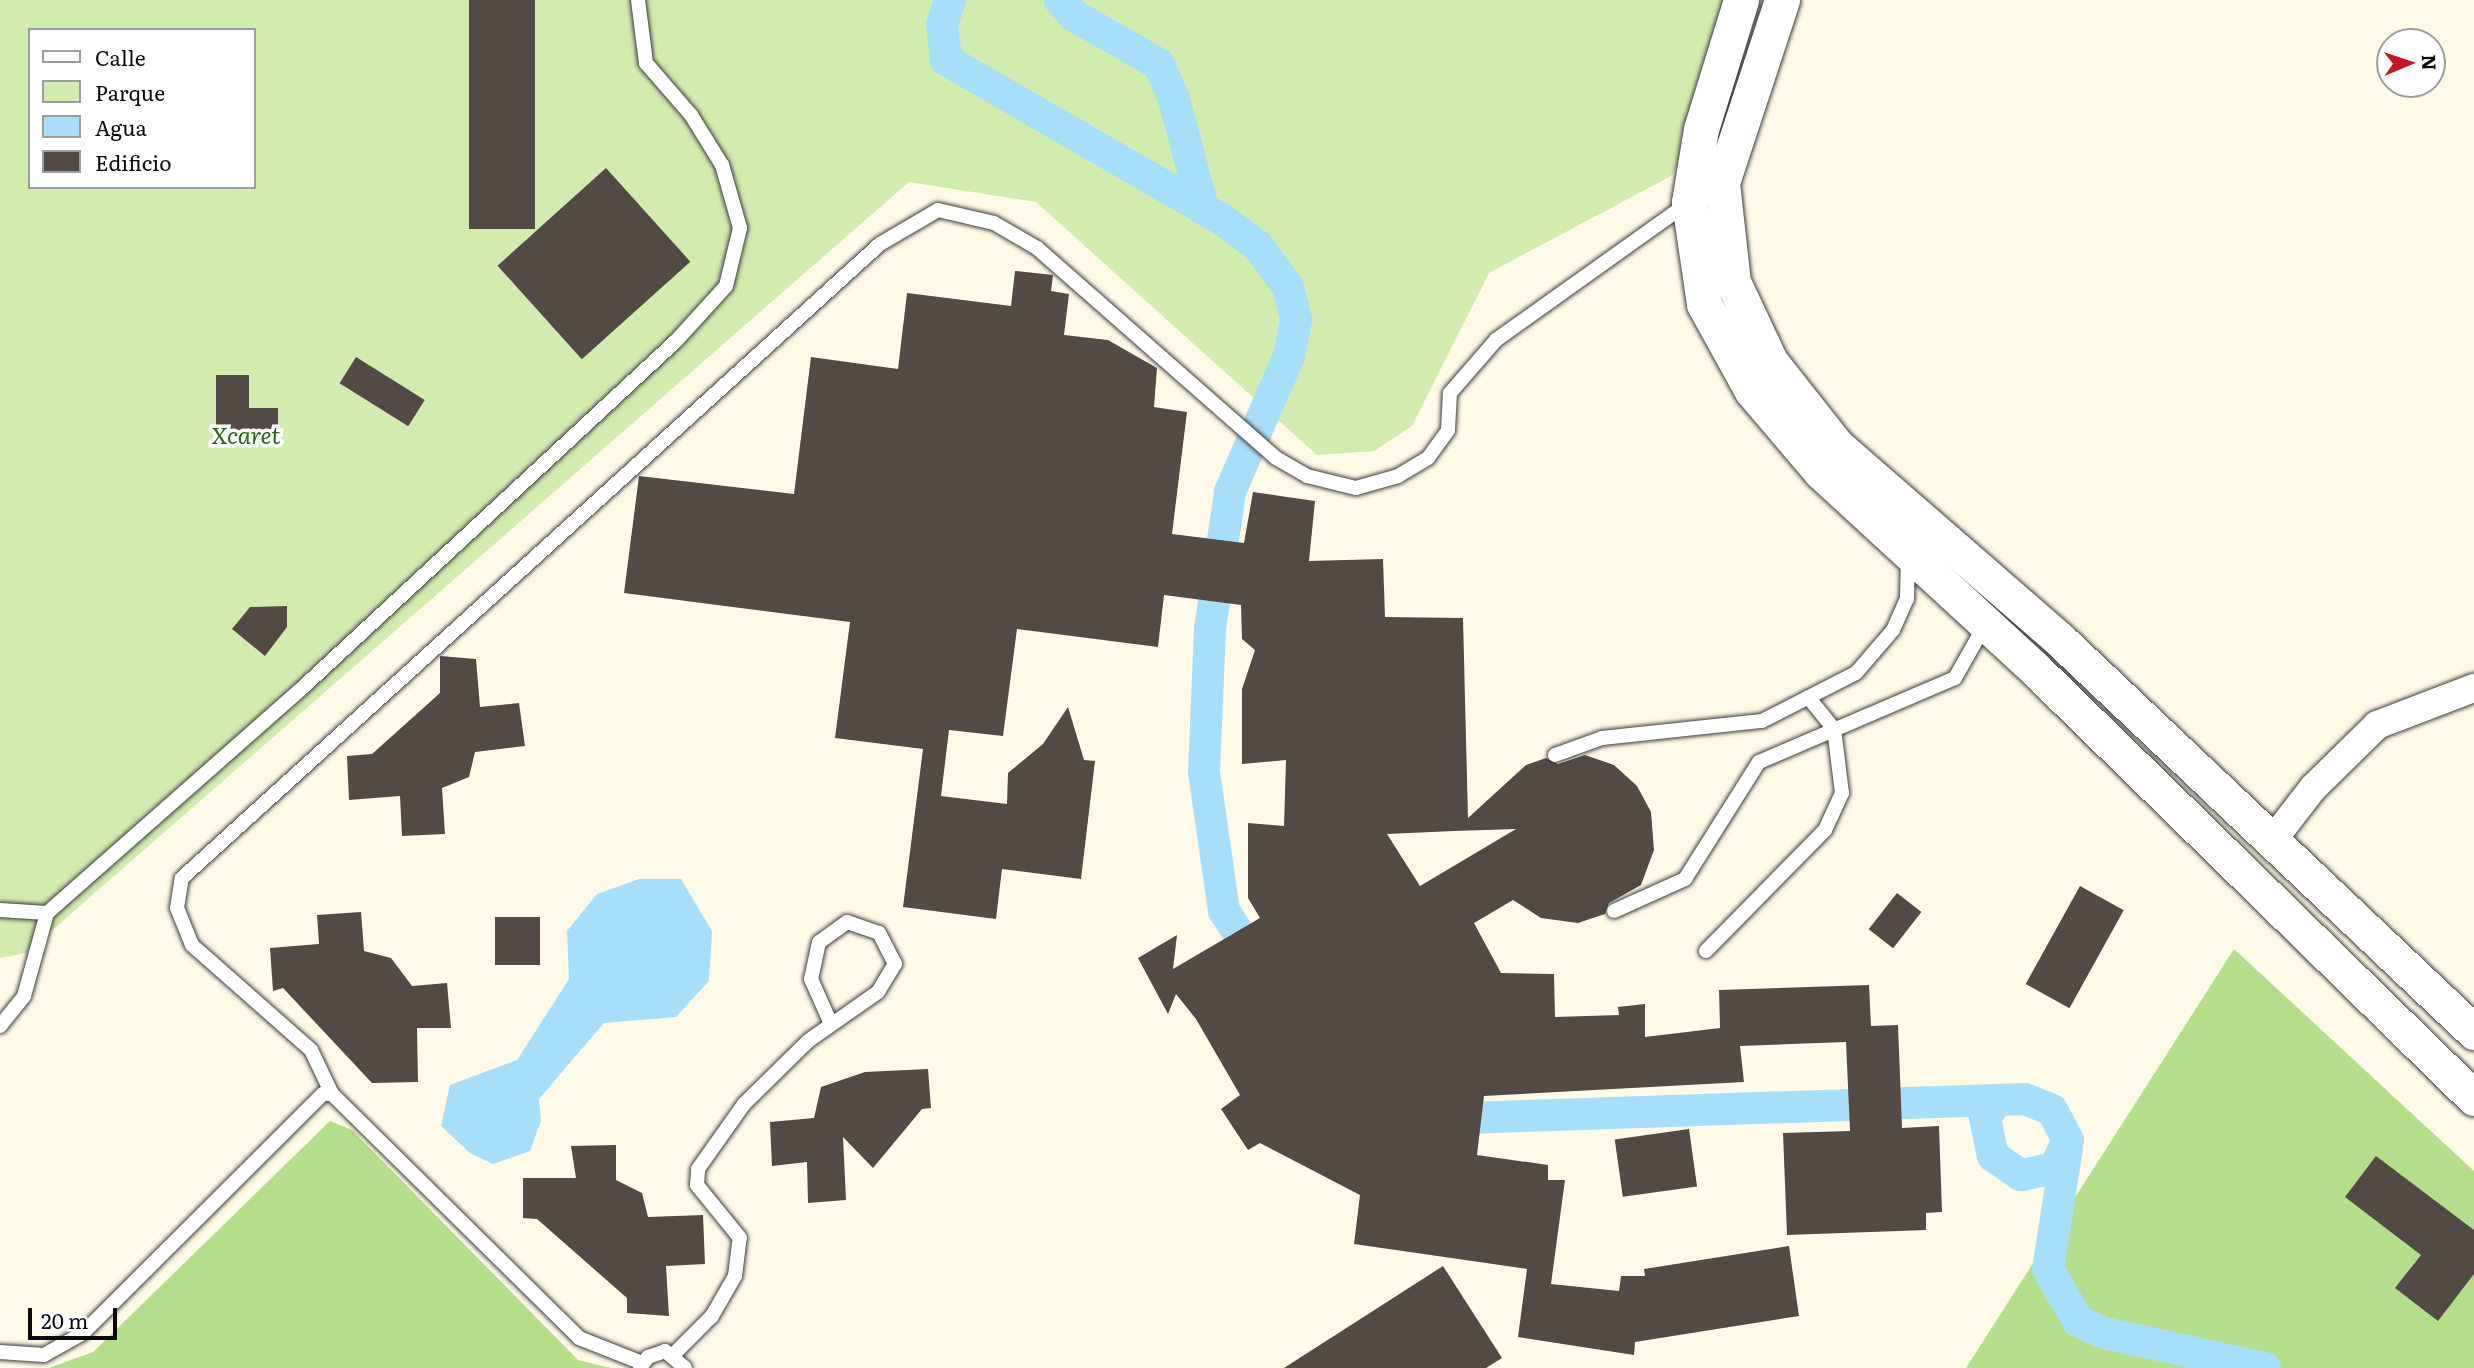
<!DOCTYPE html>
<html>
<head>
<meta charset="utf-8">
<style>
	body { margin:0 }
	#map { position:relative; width:2474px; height:1368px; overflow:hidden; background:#fff9e7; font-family:Literata,serif }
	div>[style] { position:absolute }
	.green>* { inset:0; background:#d1ecae }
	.forest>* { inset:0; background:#b4de8c }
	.water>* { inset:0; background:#a7dffb }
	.canal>* { height:32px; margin:-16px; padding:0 16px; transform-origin:16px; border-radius:16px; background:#a7dffb }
	.building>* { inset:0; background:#534a46; transform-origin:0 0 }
	.roads { filter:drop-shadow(0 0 2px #3d3d3d) drop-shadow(0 0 2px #3d3d3d) }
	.service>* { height:14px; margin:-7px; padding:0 7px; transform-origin:7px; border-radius:7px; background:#fff }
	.minor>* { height:28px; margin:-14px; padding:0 14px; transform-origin:14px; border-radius:14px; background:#fff }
	.tertiary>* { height:35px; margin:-17.5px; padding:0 17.5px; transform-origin:17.5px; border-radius:17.5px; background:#fff }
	span { translate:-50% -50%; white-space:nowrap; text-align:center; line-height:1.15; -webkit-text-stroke:7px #fff; paint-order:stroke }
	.park-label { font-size:23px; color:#2a6517; font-style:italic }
	.legend { position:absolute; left:28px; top:28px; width:228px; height:161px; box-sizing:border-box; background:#fff; border:2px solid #9d9d9d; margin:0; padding:9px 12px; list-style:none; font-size:21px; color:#0a0a0a }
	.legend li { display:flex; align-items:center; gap:14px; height:35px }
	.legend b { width:35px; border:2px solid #9d9d9d }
	.north { position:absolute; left:2376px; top:28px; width:70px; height:70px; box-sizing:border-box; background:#fff; border:2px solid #9d9d9d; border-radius:50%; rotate:88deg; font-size:19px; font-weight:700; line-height:28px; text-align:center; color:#0a0a0a }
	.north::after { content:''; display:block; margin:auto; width:24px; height:32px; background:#c41827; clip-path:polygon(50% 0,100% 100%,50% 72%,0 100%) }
	.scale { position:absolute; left:28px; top:1308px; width:89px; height:32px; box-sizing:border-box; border:4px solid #0a0a0a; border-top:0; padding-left:9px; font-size:21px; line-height:24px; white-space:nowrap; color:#0a0a0a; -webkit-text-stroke:5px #fff; paint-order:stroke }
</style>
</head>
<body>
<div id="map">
	<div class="green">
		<i style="clip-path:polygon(evenodd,0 0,1731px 0,1673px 175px,1489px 273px,1412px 426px,1374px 451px,1317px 455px,1036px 202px,909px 182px,26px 953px,0 958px,0 0,30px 30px,254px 30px,254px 187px,30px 187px,30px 30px)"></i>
	</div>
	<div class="forest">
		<i style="clip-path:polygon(2234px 949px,2474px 1171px,2474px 1368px,1966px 1368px)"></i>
		<i style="clip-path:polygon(330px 1121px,352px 1130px,578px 1360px,611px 1368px,49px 1368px,93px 1352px)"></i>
	</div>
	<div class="water">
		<i style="clip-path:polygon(639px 879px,681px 879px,712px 931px,709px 981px,676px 1017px,604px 1023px,539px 1099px,541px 1121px,530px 1151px,493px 1164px,470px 1153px,441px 1126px,450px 1085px,517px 1060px,569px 979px,567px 931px,597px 894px)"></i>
	</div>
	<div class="canal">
		<i style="left:950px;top:0;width:26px;rotate:108deg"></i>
		<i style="left:942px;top:25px;width:35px;rotate:83deg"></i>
		<i style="left:946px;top:60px;width:316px;rotate:30deg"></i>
		<i style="left:1220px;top:218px;width:47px;rotate:36.4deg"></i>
		<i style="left:1258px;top:246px;width:51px;rotate:53.8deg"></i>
		<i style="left:1288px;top:287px;width:34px;rotate:76deg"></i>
		<i style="left:1296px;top:320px;width:37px;rotate:101deg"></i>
		<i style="left:1289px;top:356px;width:148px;rotate:113.5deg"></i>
		<i style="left:1230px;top:492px;width:138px;rotate:98.3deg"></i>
		<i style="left:1210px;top:629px;width:143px;rotate:92.4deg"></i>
		<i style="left:1204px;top:772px;width:140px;rotate:81.8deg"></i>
		<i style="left:1224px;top:911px;width:66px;rotate:56.8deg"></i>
		<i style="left:1060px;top:0;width:20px;rotate:49deg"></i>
		<i style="left:1073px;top:15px;width:99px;rotate:29.7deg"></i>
		<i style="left:1159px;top:64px;width:38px;rotate:67deg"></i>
		<i style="left:1174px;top:99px;width:114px;rotate:75.2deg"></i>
		<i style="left:1438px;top:1119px;width:587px;rotate:-1.95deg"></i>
		<i style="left:2025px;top:1099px;width:29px;rotate:22deg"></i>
		<i style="left:2052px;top:1110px;width:34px;rotate:62deg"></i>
		<i style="left:2068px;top:1140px;width:31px;rotate:115deg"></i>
		<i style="left:2055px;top:1168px;width:35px;rotate:168deg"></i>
		<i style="left:2021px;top:1175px;width:34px;rotate:-146deg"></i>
		<i style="left:1993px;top:1156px;width:40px;rotate:-102deg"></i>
		<i style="left:1985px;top:1117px;width:21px;rotate:-53deg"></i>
		<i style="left:2067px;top:1148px;width:122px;rotate:98.9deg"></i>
		<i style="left:2048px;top:1269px;width:60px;rotate:60deg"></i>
		<i style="left:2078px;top:1321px;width:29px;rotate:25deg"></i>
		<i style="left:2104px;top:1333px;width:165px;rotate:12.3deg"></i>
	</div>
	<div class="building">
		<i style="left:469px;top:0;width:66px;height:229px"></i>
		<i style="left:606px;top:168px;width:126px;height:146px;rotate:48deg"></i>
		<i style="clip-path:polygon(evenodd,1015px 271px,1053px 275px,1051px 291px,1069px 294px,1064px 335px,1108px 340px,1157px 368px,1154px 407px,1187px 412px,1172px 534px,1244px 543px,1253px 492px,1315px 501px,1309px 561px,1383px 559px,1385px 617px,1463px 618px,1468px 818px,1526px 765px,1546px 758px,1558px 764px,1585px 755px,1614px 765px,1637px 786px,1651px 812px,1654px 850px,1641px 885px,1609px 903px,1605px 914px,1578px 923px,1541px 918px,1513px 900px,1474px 923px,1501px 973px,1554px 974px,1555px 1017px,1619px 1015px,1618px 1007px,1645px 1004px,1645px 1037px,1720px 1028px,1719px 990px,1869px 985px,1871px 1026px,1898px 1025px,1902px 1128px,1939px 1126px,1942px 1212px,1926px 1213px,1926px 1230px,1787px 1235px,1783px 1133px,1850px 1131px,1846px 1042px,1740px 1046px,1744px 1082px,1484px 1096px,1477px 1155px,1548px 1165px,1548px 1180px,1565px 1180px,1551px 1284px,1619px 1291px,1621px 1276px,1645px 1276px,1644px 1269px,1789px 1246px,1799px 1316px,1635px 1342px,1634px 1355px,1518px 1337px,1527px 1269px,1354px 1244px,1360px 1195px,1260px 1143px,1248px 1150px,1221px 1109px,1240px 1095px,1196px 1019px,1176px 994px,1168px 1014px,1138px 958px,1177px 935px,1173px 969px,1260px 918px,1248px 898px,1248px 823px,1284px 826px,1286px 760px,1242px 764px,1242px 689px,1255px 650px,1242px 639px,1241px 605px,1164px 595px,1158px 647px,1017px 629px,1003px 736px,949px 730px,941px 796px,1007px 804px,1008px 773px,1043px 744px,1068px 707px,1084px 760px,1095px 761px,1081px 879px,1002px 869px,996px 919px,903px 907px,923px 749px,835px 738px,850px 622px,624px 593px,639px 476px,794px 494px,811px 357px,898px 369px,907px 293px,1011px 306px,1015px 271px,1516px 829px,1420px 886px,1387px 834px,1454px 831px,1516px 829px)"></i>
		<i style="left:356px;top:357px;width:81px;height:31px;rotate:32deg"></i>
		<i style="clip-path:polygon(216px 375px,249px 375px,249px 408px,278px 408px,278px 441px,216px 442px)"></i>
		<i style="clip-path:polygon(287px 606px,287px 627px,265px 656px,232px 629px,250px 607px)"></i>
		<i style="clip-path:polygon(440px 656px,476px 659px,480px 707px,519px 703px,525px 746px,475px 752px,469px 777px,442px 788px,445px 834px,402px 836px,400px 796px,349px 800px,347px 756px,372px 754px,440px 693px)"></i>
		<i style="left:2080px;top:886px;width:50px;height:112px;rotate:29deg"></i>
		<i style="left:1897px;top:893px;width:31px;height:46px;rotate:38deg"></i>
		<i style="clip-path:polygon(361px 912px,364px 951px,391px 958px,412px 986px,447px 983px,451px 1028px,417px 1028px,418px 1082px,372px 1083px,283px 988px,273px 991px,270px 948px,319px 944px,317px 915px)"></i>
		<i style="left:495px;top:917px;width:45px;height:48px"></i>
		<i style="clip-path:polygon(928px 1069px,931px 1108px,922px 1109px,873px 1168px,843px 1137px,846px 1200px,808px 1203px,807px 1162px,772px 1166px,770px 1122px,814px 1118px,821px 1087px,865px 1072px)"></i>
		<i style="left:1689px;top:1129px;width:58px;height:75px;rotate:82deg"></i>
		<i style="clip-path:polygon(616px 1145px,616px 1180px,642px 1193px,648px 1217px,703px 1215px,705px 1264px,666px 1266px,669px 1316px,627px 1313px,627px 1298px,537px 1219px,523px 1218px,523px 1178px,576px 1178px,571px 1146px)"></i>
		<i style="clip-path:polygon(2376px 1156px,2474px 1230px,2474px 1274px,2438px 1321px,2395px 1288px,2421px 1255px,2345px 1197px)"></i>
		<i style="clip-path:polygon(1443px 1266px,1502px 1358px,1486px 1368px,1284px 1368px)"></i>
	</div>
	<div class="roads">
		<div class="service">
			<i style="left:1555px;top:755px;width:50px;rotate:-19.9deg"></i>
			<i style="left:1602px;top:738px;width:161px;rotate:-6.1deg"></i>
			<i style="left:1762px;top:721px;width:106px;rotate:-27.1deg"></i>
			<i style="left:1856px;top:673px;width:57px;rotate:-49.3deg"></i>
			<i style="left:1893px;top:630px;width:34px;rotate:-66deg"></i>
			<i style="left:1907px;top:599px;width:43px;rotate:-88.7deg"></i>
			<i style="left:0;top:910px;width:47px;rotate:3.7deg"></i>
			<i style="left:1614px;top:911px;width:78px;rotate:-24.3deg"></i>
			<i style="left:1685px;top:879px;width:138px;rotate:-57.7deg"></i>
			<i style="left:1759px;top:762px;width:213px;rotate:-23.2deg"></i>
			<i style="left:1955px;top:678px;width:61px;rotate:-60.5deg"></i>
			<i style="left:1706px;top:951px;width:170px;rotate:-45.5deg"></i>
			<i style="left:1825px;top:830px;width:41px;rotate:-65.3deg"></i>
			<i style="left:1842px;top:793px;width:64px;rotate:-97.1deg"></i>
			<i style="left:1834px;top:729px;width:41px;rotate:-129.1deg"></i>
			<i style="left:0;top:1026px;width:38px;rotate:-51deg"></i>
			<i style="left:24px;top:996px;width:86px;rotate:-74.5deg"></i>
			<i style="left:47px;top:913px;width:337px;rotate:-41.4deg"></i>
			<i style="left:300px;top:690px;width:513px;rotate:-42.87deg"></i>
			<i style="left:676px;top:341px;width:74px;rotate:-47.7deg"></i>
			<i style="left:726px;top:286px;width:60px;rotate:-76.4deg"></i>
			<i style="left:740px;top:228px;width:66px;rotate:-105.9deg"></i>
			<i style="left:722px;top:165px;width:59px;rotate:-121.8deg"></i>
			<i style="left:691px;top:115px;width:69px;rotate:-130.9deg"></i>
			<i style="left:646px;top:63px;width:64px;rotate:-97.2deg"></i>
			<i style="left:332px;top:1094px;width:49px;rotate:-115.5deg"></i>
			<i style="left:311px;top:1050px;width:159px;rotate:-138.6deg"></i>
			<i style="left:192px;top:945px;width:40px;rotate:-112deg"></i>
			<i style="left:177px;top:908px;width:30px;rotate:-81deg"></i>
			<i style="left:182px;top:878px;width:943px;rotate:-42.25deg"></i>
			<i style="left:880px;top:244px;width:67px;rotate:-30.4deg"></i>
			<i style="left:938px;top:210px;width:57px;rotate:13.1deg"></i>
			<i style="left:994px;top:223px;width:50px;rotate:30.2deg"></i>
			<i style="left:1037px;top:248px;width:318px;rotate:41.3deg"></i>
			<i style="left:1276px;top:458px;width:36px;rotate:30deg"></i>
			<i style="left:1307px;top:476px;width:50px;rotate:13.8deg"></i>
			<i style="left:1356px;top:488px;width:44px;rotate:-15.9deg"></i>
			<i style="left:1398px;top:476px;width:35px;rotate:-31deg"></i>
			<i style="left:1428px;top:458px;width:34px;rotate:-54deg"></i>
			<i style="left:1448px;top:430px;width:37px;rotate:-87deg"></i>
			<i style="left:1450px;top:393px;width:70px;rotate:-49deg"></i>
			<i style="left:1496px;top:340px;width:236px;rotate:-35.5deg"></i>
			<i style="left:0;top:1352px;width:44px;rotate:3.9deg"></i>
			<i style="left:44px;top:1355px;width:45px;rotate:-29.4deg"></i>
			<i style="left:83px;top:1333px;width:339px;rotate:-44.9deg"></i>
			<i style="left:323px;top:1094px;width:9px"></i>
			<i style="left:332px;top:1094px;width:347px;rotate:44.6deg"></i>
			<i style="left:579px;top:1338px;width:68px;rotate:21.6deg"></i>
			<i style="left:674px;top:1354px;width:54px;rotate:-45deg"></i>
			<i style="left:712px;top:1316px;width:46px;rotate:-60.1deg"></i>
			<i style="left:735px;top:1276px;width:38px;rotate:-83deg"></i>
			<i style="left:740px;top:1238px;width:68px;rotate:-129.1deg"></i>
			<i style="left:697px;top:1185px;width:16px;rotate:-86deg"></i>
			<i style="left:698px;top:1169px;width:80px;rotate:-54.7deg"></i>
			<i style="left:744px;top:1104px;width:90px;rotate:-44.5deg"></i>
			<i style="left:808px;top:1041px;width:85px;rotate:-35deg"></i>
			<i style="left:878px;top:992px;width:33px;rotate:-59deg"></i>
			<i style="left:895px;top:964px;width:35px;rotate:-117deg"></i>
			<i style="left:879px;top:933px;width:34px;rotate:-161deg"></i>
			<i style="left:847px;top:922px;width:34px;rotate:144deg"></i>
			<i style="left:819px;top:942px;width:38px;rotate:102deg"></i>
			<i style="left:811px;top:979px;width:49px;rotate:66deg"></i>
			<i style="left:640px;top:1368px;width:14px;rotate:-54deg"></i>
			<i style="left:648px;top:1357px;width:18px;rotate:-19deg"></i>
			<i style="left:665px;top:1351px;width:26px;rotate:40deg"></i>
		</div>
		<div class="minor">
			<i style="left:2272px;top:841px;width:67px;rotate:-52.3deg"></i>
			<i style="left:2313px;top:788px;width:90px;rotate:-44.5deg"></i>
			<i style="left:2377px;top:725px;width:104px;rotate:-20.9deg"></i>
		</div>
		<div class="tertiary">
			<i style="left:1741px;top:0;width:135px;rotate:107.2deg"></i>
			<i style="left:1701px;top:129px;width:74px;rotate:99.3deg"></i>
			<i style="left:1689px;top:202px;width:103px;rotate:81.6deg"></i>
			<i style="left:1704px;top:304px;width:99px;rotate:61.1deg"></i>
			<i style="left:1752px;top:391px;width:106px;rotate:49.6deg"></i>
			<i style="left:1821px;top:472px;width:291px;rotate:42.6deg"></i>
			<i style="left:2035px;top:669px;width:614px;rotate:44.34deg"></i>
			<i style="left:1782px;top:0;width:193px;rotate:108.2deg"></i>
			<i style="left:1722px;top:183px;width:100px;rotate:83.7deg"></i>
			<i style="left:1733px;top:282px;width:87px;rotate:64.9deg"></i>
			<i style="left:1770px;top:361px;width:108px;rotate:51.8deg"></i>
			<i style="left:1837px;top:446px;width:294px;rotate:41deg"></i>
			<i style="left:2059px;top:639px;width:572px;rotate:43.44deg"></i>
		</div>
	</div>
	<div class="park-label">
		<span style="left:246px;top:434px">Xcaret</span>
	</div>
	<ul class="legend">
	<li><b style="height:9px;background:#fff"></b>Calle</li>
	<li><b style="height:19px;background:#d1ecae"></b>Parque</li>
	<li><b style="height:19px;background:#a7dffb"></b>Agua</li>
	<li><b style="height:19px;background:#534a46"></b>Edificio</li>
	</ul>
	<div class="north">N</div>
	<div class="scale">20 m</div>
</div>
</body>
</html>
